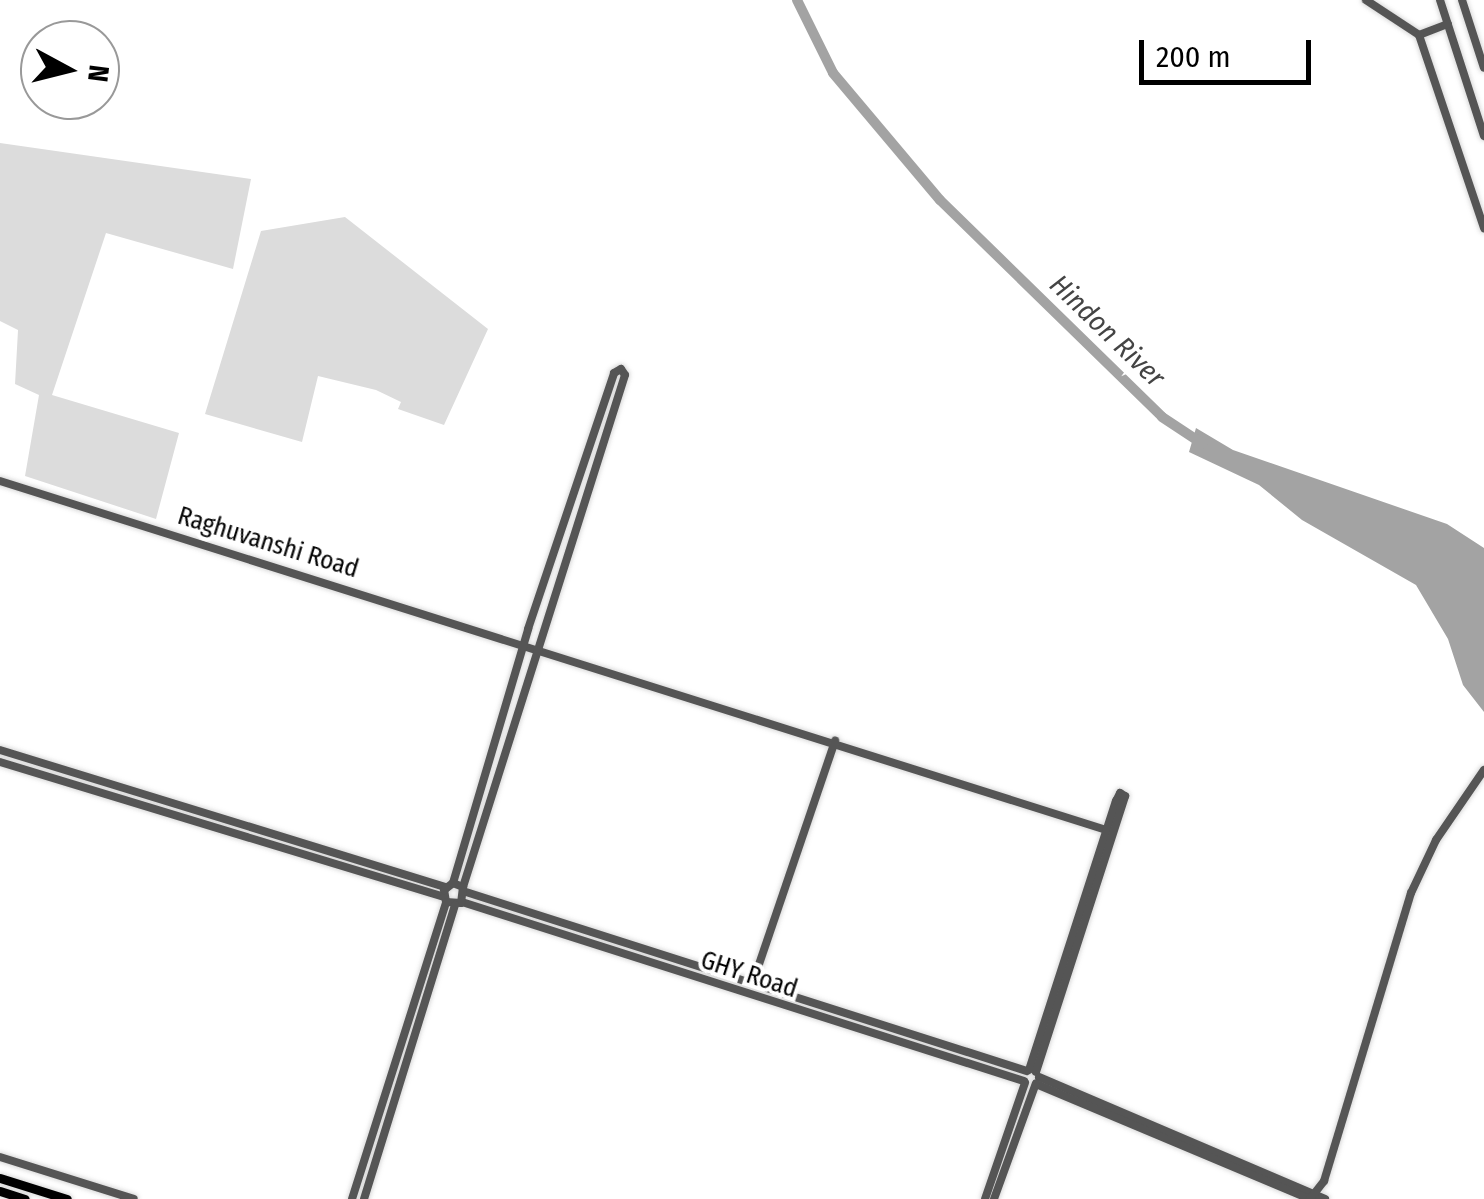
<!DOCTYPE html>
<html>
<head>
<meta charset="utf-8">
<style>
	body { margin:0 }
	#map { position:relative; width:1484px; height:1199px; overflow:hidden; background:#fff; font-family:"Fira Sans Condensed",sans-serif }
	div>[style] { position:absolute }
	.green>* { inset:0; background:#dcdcdc }
	.water>* { inset:0; background:#a3a3a3 }
	.river>* { height:10px; margin:-5px; padding:0 5px; transform-origin:5px; border-radius:5px; background:#a3a3a3 }
	.roads { filter:drop-shadow(0 0 2px #dbdbdb) drop-shadow(0 0 2px #dbdbdb) }
	.minor>* { height:8px; margin:-4px; padding:0 4px; transform-origin:4px; border-radius:4px; background:#555 }
	.major>* { height:9px; margin:-4.5px; padding:0 4.5px; transform-origin:4.5px; border-radius:4.5px; background:#000 }
	span { translate:-50% -50%; white-space:nowrap; text-align:center; line-height:1.15; -webkit-text-stroke:8px #fff; paint-order:stroke }
	.street-label { font-size:25px; color:#000 }
	.water-label { font-size:28px; color:#444; font-style:italic }
	.north { position:absolute; left:20px; top:20px; width:100px; height:100px; box-sizing:border-box; background:#fff; border:2px solid #999; border-radius:50%; rotate:97deg; font-size:28px; font-weight:700; line-height:40px; text-align:center; color:#000 }
	.north::after { content:''; display:block; margin:auto; width:35px; height:45px; background:#000; clip-path:polygon(50% 0,100% 100%,50% 72%,0 100%) }
	.scale { position:absolute; left:1139px; top:40px; width:172px; height:45px; box-sizing:border-box; border:5px solid #000; border-top:0; padding-left:12px; font-size:30px; line-height:35px; white-space:nowrap; color:#000; -webkit-text-stroke:8px #fff; paint-order:stroke }
</style>
</head>
<body>
<div id="map">
	<div class="green">
		<i style="clip-path:polygon(0 143px,251px 179px,233px 269px,106px 233px,52px 395px,179px 433px,156px 519px,25px 476px,39px 395px,15px 384px,18px 330px,0 321px)"></i>
		<i style="clip-path:polygon(345px 217px,488px 329px,444px 425px,398px 409px,401px 402px,376px 390px,318px 376px,302px 442px,205px 414px,261px 231px)"></i>
	</div>
	<div class="water">
		<i style="clip-path:polygon(1196px 428px,1233px 450px,1447px 524px,1484px 548px,1484px 712px,1463px 685px,1448px 639px,1416px 585px,1302px 520px,1259px 485px,1189px 452px)"></i>
	</div>
	<div class="river">
		<i style="left:797px;top:0;width:81px;rotate:63.7deg"></i>
		<i style="left:833px;top:73px;width:166px;rotate:49.9deg"></i>
		<i style="left:940px;top:200px;width:310px;rotate:44.3deg"></i>
		<i style="left:1162px;top:417px;width:49px;rotate:33.4deg"></i>
	</div>
	<div class="roads">
		<div class="minor">
			<i style="left:1366px;top:0;width:64px;rotate:33.4deg"></i>
			<i style="left:1419px;top:35px;width:204px;rotate:71.4deg"></i>
			<i style="left:1440px;top:0;width:143px;rotate:72.1deg"></i>
			<i style="left:1462px;top:0;width:71px;rotate:72.1deg"></i>
			<i style="left:1419px;top:35px;width:31px;rotate:-21deg"></i>
			<i style="left:0;top:481px;width:1160px;rotate:17.51deg"></i>
			<i style="left:0;top:750px;width:467px;rotate:17.1deg"></i>
			<i style="left:0;top:762px;width:464px;rotate:16.9deg"></i>
			<i style="left:453px;top:883px;width:265px;rotate:-73.5deg"></i>
			<i style="left:528px;top:629px;width:270px;rotate:-71.4deg"></i>
			<i style="left:614px;top:373px;width:8px;rotate:-30deg"></i>
			<i style="left:621px;top:369px;width:7px;rotate:56deg"></i>
			<i style="left:625px;top:375px;width:537px;rotate:107.56deg"></i>
			<i style="left:466px;top:892px;width:589px;rotate:17.7deg"></i>
			<i style="left:462px;top:902px;width:590px;rotate:17.67deg"></i>
			<i style="left:753px;top:982px;width:255px;rotate:-71.2deg"></i>
			<i style="left:1029px;top:1070px;width:283px;rotate:-72.1deg"></i>
			<i style="left:1116px;top:801px;width:9px;rotate:-63deg"></i>
			<i style="left:1120px;top:793px;width:6px;rotate:31deg"></i>
			<i style="left:1036px;top:1072px;width:290px;rotate:-72.1deg"></i>
			<i style="left:1039px;top:1077px;width:311px;rotate:23.1deg"></i>
			<i style="left:1036px;top:1084px;width:297px;rotate:22.8deg"></i>
			<i style="left:0;top:1157px;width:140px;rotate:17.4deg"></i>
			<i style="left:352px;top:1199px;width:312px;rotate:-72.4deg"></i>
			<i style="left:446px;top:902px;width:12px;rotate:-99deg"></i>
			<i style="left:444px;top:890px;width:11px;rotate:-38deg"></i>
			<i style="left:453px;top:883px;width:11px;rotate:22deg"></i>
			<i style="left:463px;top:887px;width:16px;rotate:97deg"></i>
			<i style="left:461px;top:903px;width:15px;rotate:-176deg"></i>
			<i style="left:364px;top:1199px;width:308px;rotate:-72.8deg"></i>
			<i style="left:985px;top:1199px;width:123px;rotate:-71deg"></i>
			<i style="left:994px;top:1199px;width:123px;rotate:-70.1deg"></i>
			<i style="left:1310px;top:1199px;width:23px;rotate:-52deg"></i>
			<i style="left:1324px;top:1181px;width:301px;rotate:-73.2deg"></i>
			<i style="left:1411px;top:893px;width:59px;rotate:-64.7deg"></i>
			<i style="left:1436px;top:840px;width:85px;rotate:-55.6deg"></i>
		</div>
		<div class="major">
			<i style="left:0;top:1178px;width:70px;rotate:17.4deg"></i>
			<i style="left:0;top:1191px;width:26px;rotate:18deg"></i>
		</div>
	</div>
	<div class="street-label">
		<span style="left:268px;top:543px;rotate:17deg">Raghuvanshi Road</span>
		<span style="left:749px;top:975px;rotate:18deg">GHY Road</span>
	</div>
	<div class="water-label">
		<span style="left:1107px;top:331px;rotate:44deg">Hindon River</span>
	</div>
	<div class="north">N</div>
	<div class="scale">200 m</div>
</div>
</body>
</html>
